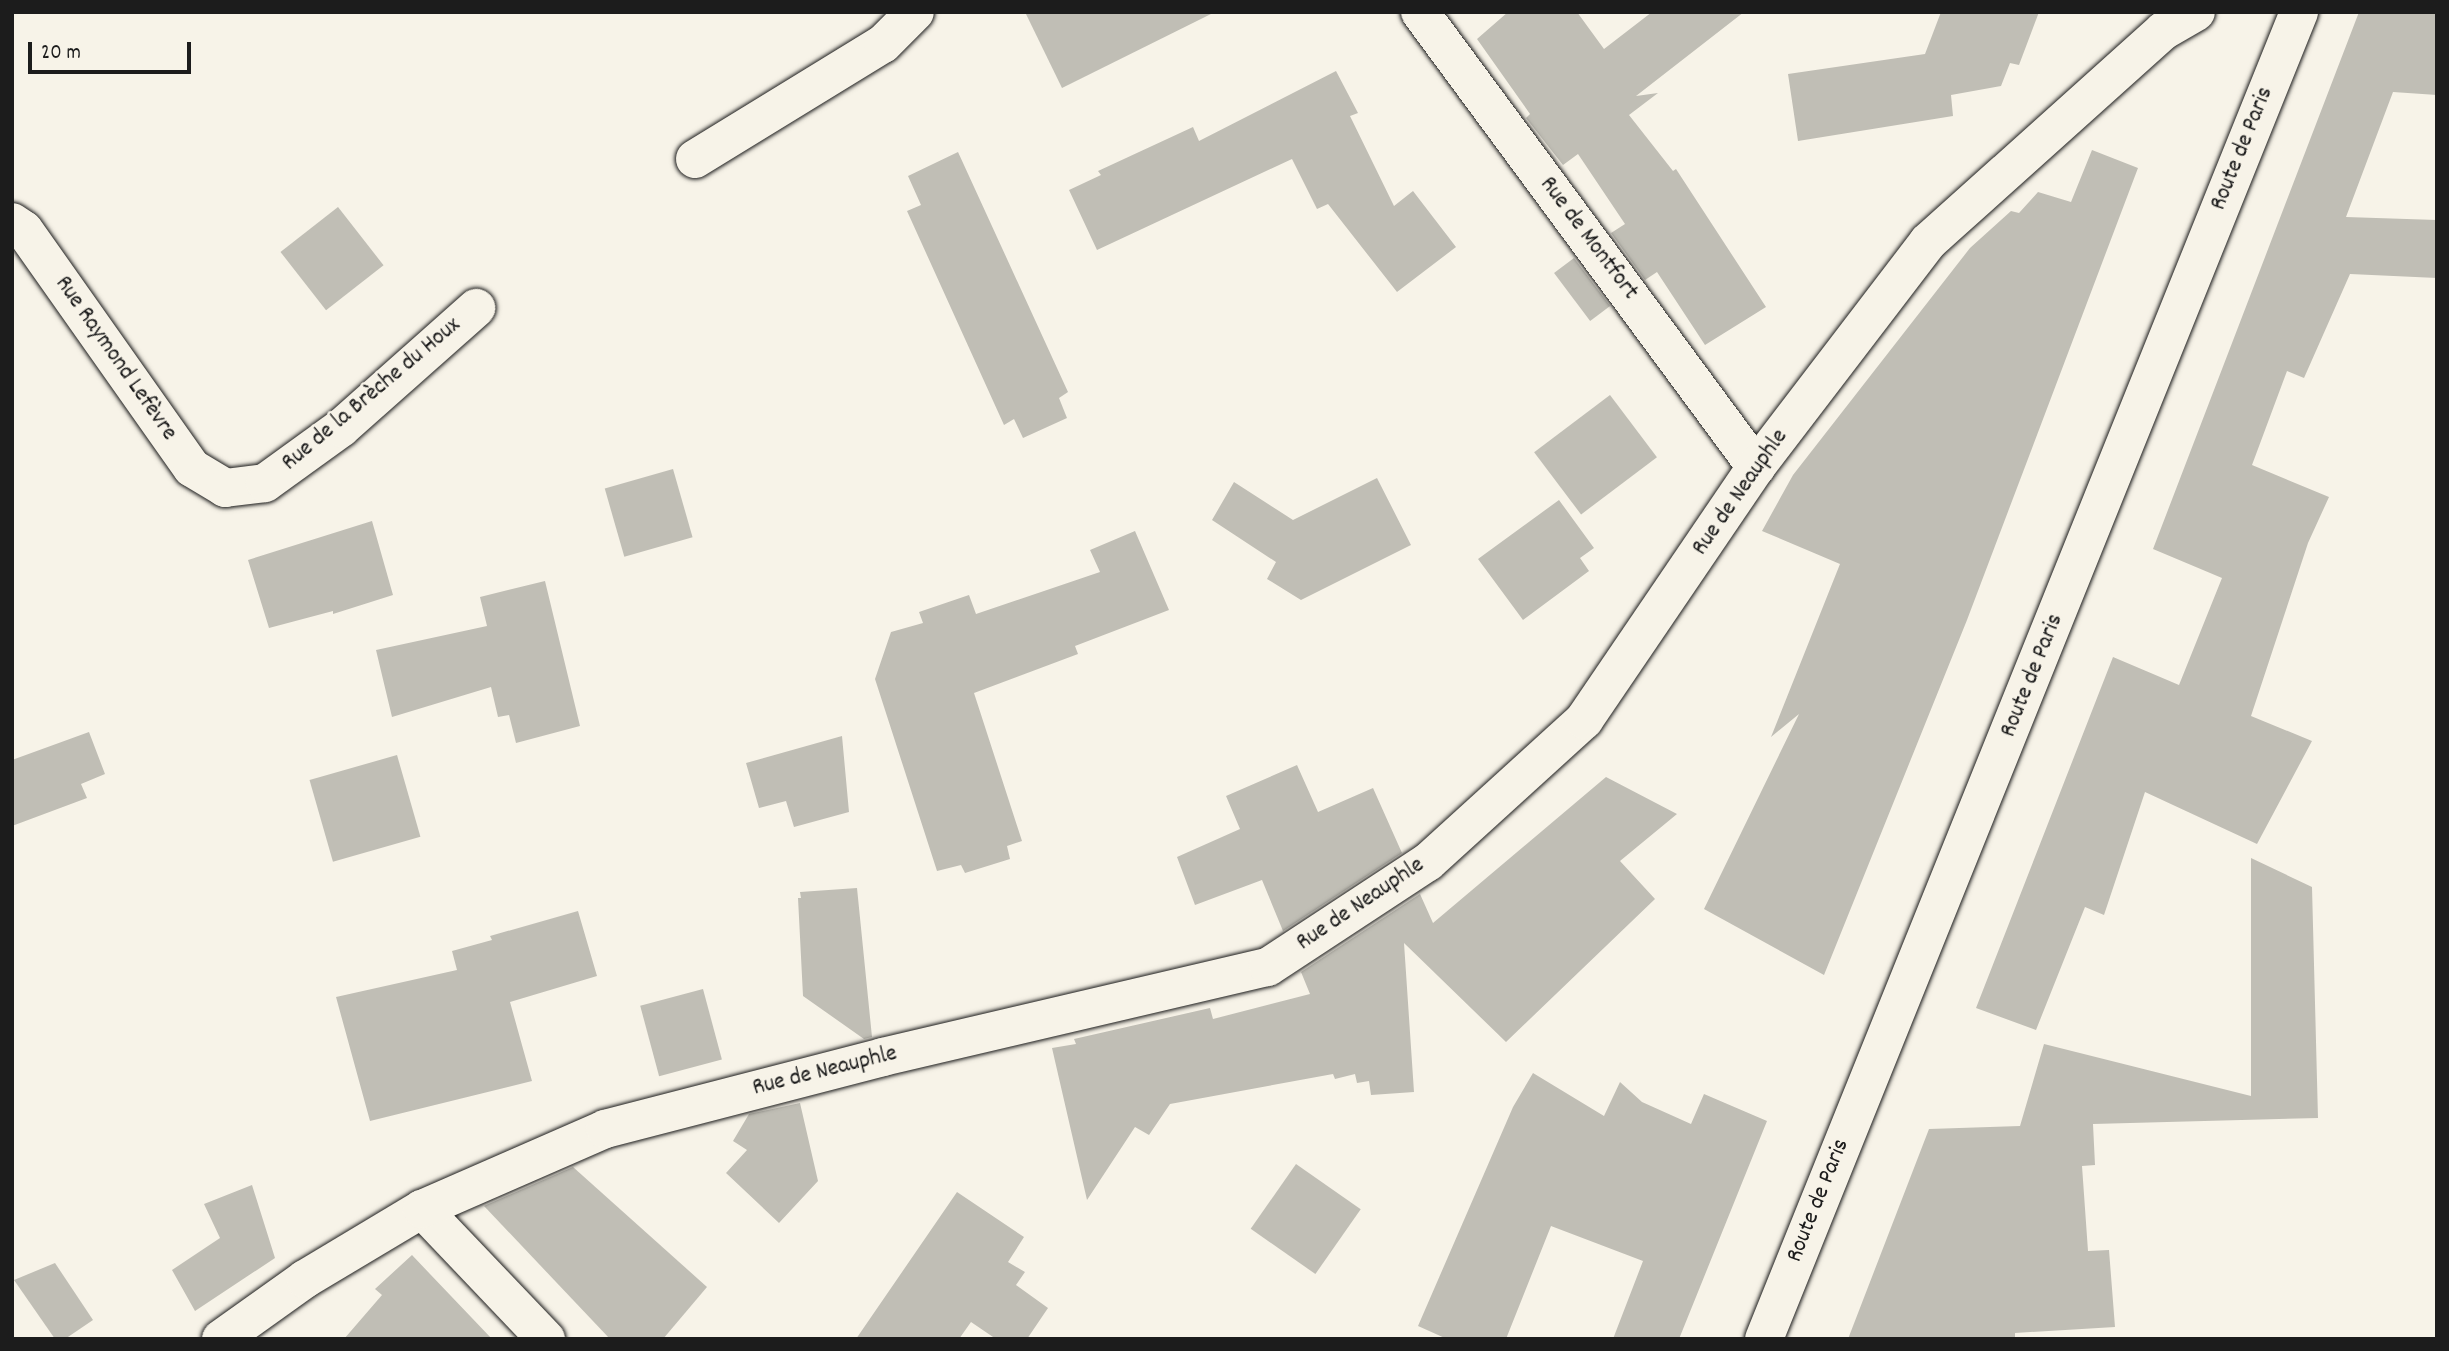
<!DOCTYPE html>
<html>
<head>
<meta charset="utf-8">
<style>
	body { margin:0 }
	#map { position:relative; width:2449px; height:1351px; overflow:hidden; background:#f7f3e8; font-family:Dekko,sans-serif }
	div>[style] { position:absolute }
	.building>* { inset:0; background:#c0beb5; transform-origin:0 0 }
	.roads { filter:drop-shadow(0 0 2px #1c1c1c) drop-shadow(0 0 2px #1c1c1c) }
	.minor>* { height:38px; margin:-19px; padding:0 19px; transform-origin:19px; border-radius:19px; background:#f7f3e8 }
	.tertiary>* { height:38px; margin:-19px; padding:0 19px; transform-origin:19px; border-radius:19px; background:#f7f3e8 }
	.primary>* { height:38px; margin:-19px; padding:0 19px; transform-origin:19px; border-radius:19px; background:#f7f3e8 }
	span { translate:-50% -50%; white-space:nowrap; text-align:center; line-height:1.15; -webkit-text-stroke:5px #f7f3e8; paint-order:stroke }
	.street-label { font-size:24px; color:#1c1c1c }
	.frame { position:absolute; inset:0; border:14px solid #1c1c1c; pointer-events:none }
	.scale { position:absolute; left:28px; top:42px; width:163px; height:32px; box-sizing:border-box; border:4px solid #1c1c1c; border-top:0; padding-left:9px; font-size:21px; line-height:24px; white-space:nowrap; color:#1c1c1c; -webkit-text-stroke:5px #f7f3e8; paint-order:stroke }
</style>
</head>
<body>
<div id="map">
	<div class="building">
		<i style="clip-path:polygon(1025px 12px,1215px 12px,1062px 88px)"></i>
		<i style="clip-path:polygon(1508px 12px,1577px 12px,1604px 49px,1652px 12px,1744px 12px,1636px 96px,1658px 93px,1629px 115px,1673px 171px,1676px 169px,1766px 307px,1705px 345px,1657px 272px,1645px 280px,1611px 233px,1625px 224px,1578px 154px,1563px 165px,1526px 118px,1530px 114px,1477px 39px)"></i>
		<i style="clip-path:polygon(1941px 12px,2039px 12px,2019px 65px,2010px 63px,2001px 86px,1951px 95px,1953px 116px,1798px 141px,1788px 74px,1925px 54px)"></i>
		<i style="clip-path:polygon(2359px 12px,2437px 12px,2437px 95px,2393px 92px,2346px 217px,2437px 220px,2437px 278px,2350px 274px,2304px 378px,2287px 371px,2252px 465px,2329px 497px,2308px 543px,2251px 716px,2312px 741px,2257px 844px,2145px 792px,2104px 915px,2085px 907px,2036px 1030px,1976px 1008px,2113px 657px,2179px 685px,2222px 578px,2153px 549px)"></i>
		<i style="clip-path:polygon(1336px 71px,1358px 113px,1350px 116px,1394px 206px,1413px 191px,1456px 247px,1397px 292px,1328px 204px,1317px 209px,1292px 159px,1097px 250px,1069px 190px,1101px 175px,1098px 171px,1193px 127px,1199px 141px)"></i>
		<i style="clip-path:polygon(2092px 150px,2138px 168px,1967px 620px,1824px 975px,1704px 909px,1799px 714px,1771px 737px,1840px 564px,1762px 531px,1793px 475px,1970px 248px,2011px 211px,2019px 213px,2038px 192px,2071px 202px)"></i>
		<i style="clip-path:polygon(958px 152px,1068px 392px,1059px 398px,1067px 418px,1023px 438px,1014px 419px,1004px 425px,907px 211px,921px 205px,908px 176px)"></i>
		<i style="left:338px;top:207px;width:74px;height:73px;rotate:52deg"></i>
		<i style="left:1574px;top:258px;width:60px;height:25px;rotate:53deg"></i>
		<i style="left:1610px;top:395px;width:78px;height:95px;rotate:53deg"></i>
		<i style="left:673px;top:469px;width:71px;height:71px;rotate:74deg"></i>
		<i style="clip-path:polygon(1377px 478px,1411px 545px,1301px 600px,1267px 579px,1276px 562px,1212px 520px,1234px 482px,1293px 520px)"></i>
		<i style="clip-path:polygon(1559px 500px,1594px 548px,1580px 558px,1589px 571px,1523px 620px,1478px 559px)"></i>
		<i style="clip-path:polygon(372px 521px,393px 595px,333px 614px,333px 611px,269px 628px,248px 560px)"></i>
		<i style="clip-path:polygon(1135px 531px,1169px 610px,1075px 646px,1078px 654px,974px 693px,1022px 841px,1007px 846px,1010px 859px,965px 873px,961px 865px,937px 871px,875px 679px,891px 632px,923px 623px,919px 612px,969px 595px,976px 614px,1100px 572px,1090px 550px)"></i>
		<i style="clip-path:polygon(545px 581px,580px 726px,516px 743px,509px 715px,498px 717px,491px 687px,392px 717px,376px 650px,487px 626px,480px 597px)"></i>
		<i style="clip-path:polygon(89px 732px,105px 774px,81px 784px,87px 798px,12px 826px,12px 760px)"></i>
		<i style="clip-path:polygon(842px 736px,849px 812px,794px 827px,786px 801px,759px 808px,746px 763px)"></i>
		<i style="left:397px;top:755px;width:85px;height:91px;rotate:74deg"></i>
		<i style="clip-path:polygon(1297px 765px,1318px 812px,1373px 788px,1402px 853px,1283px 931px,1262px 880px,1195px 905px,1177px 857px,1240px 829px,1226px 796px)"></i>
		<i style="clip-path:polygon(1606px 777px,1677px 814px,1620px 861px,1655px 899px,1506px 1042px,1404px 943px,1414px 1092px,1371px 1095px,1369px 1081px,1357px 1083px,1355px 1074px,1335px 1079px,1333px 1074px,1170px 1104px,1149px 1135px,1135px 1127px,1087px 1200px,1052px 1048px,1076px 1044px,1074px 1039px,1210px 1008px,1213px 1019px,1310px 994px,1301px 972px,1420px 894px,1433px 923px)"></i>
		<i style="clip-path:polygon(2251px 858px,2312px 887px,2318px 1118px,2093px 1124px,2095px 1165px,2082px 1166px,2088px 1251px,2109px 1250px,2115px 1327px,2015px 1333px,2015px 1339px,1848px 1339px,1929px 1129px,2020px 1126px,2044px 1044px,2251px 1096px)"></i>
		<i style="clip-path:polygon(857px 888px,872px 1037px,864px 1039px,803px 996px,798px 898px,801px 898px,800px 892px)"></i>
		<i style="clip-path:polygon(578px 911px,597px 976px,510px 1002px,532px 1081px,370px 1121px,336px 997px,457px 970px,452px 951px,492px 940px,490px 936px)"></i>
		<i style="left:703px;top:989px;width:73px;height:65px;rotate:75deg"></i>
		<i style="clip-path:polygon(1533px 1073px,1604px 1116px,1620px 1082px,1642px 1102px,1691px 1124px,1704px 1094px,1767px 1121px,1679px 1339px,1613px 1339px,1643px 1261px,1551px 1226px,1506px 1339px,1447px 1339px,1418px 1326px,1513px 1107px)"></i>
		<i style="clip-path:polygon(800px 1103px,818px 1181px,779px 1223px,726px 1173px,747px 1150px,733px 1141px,749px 1114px)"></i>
		<i style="left:1296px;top:1164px;width:79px;height:79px;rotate:35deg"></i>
		<i style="clip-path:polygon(573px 1167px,707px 1287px,663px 1339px,610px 1339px,484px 1206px)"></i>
		<i style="clip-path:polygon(252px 1185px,275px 1258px,195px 1311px,172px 1270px,220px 1238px,204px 1204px)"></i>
		<i style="clip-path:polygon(957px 1192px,1024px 1237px,1008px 1262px,1025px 1272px,1016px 1285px,1048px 1308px,1027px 1339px,996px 1339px,971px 1322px,959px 1339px,856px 1339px)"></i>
		<i style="clip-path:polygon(412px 1255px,430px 1274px,492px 1339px,344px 1339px,382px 1295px,375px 1289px)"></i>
		<i style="clip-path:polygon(55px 1263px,93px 1320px,65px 1339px,55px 1339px,14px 1280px)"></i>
	</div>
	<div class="roads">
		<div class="minor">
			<i style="left:1420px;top:12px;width:566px;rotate:53.56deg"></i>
			<i style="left:695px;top:159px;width:220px;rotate:-31.5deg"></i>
			<i style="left:883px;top:44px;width:45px;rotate:-45deg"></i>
			<i style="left:12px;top:222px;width:14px;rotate:34deg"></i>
			<i style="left:24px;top:230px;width:291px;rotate:54.8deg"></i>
			<i style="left:192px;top:468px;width:39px;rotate:31deg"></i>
			<i style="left:225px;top:488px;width:40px;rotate:-7.1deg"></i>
			<i style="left:265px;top:483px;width:94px;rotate:-35.9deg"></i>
			<i style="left:341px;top:428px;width:181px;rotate:-41.6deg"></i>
			<i style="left:422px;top:1209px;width:180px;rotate:46.4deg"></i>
		</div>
		<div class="tertiary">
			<i style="left:221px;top:1339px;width:103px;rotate:-35.5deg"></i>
			<i style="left:305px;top:1279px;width:136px;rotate:-30.9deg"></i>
			<i style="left:422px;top:1209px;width:200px;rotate:-23.6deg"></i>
			<i style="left:605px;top:1129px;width:287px;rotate:-14.5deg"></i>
			<i style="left:883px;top:1057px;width:395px;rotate:-13.2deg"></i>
			<i style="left:1268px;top:967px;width:191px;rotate:-33.3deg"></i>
			<i style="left:1428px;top:862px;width:211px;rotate:-42.3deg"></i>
			<i style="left:1584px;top:720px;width:306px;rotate:-55.8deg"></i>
			<i style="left:1756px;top:467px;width:283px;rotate:-52.6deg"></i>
			<i style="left:1928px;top:242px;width:316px;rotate:-41.9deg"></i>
			<i style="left:2163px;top:31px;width:38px;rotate:-30deg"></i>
		</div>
		<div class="primary">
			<i style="left:1764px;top:1339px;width:1431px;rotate:-68.04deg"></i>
		</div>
	</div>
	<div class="street-label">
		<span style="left:2243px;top:149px;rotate:-68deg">Route de Paris</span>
		<span style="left:1588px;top:239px;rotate:53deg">Rue de Montfort</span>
		<span style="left:115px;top:359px;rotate:55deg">Rue Raymond Lefèvre</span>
		<span style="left:372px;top:395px;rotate:-40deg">Rue de la Brèche du Houx</span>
		<span style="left:1741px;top:493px;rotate:-55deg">Rue de Neauphle</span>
		<span style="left:2033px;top:676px;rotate:-68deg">Route de Paris</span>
		<span style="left:1361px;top:905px;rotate:-34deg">Rue de Neauphle</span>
		<span style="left:825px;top:1072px;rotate:-14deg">Rue de Neauphle</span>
		<span style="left:1819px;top:1201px;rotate:-68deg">Route de Paris</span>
	</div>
	<div class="frame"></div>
	<div class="scale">20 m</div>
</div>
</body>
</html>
